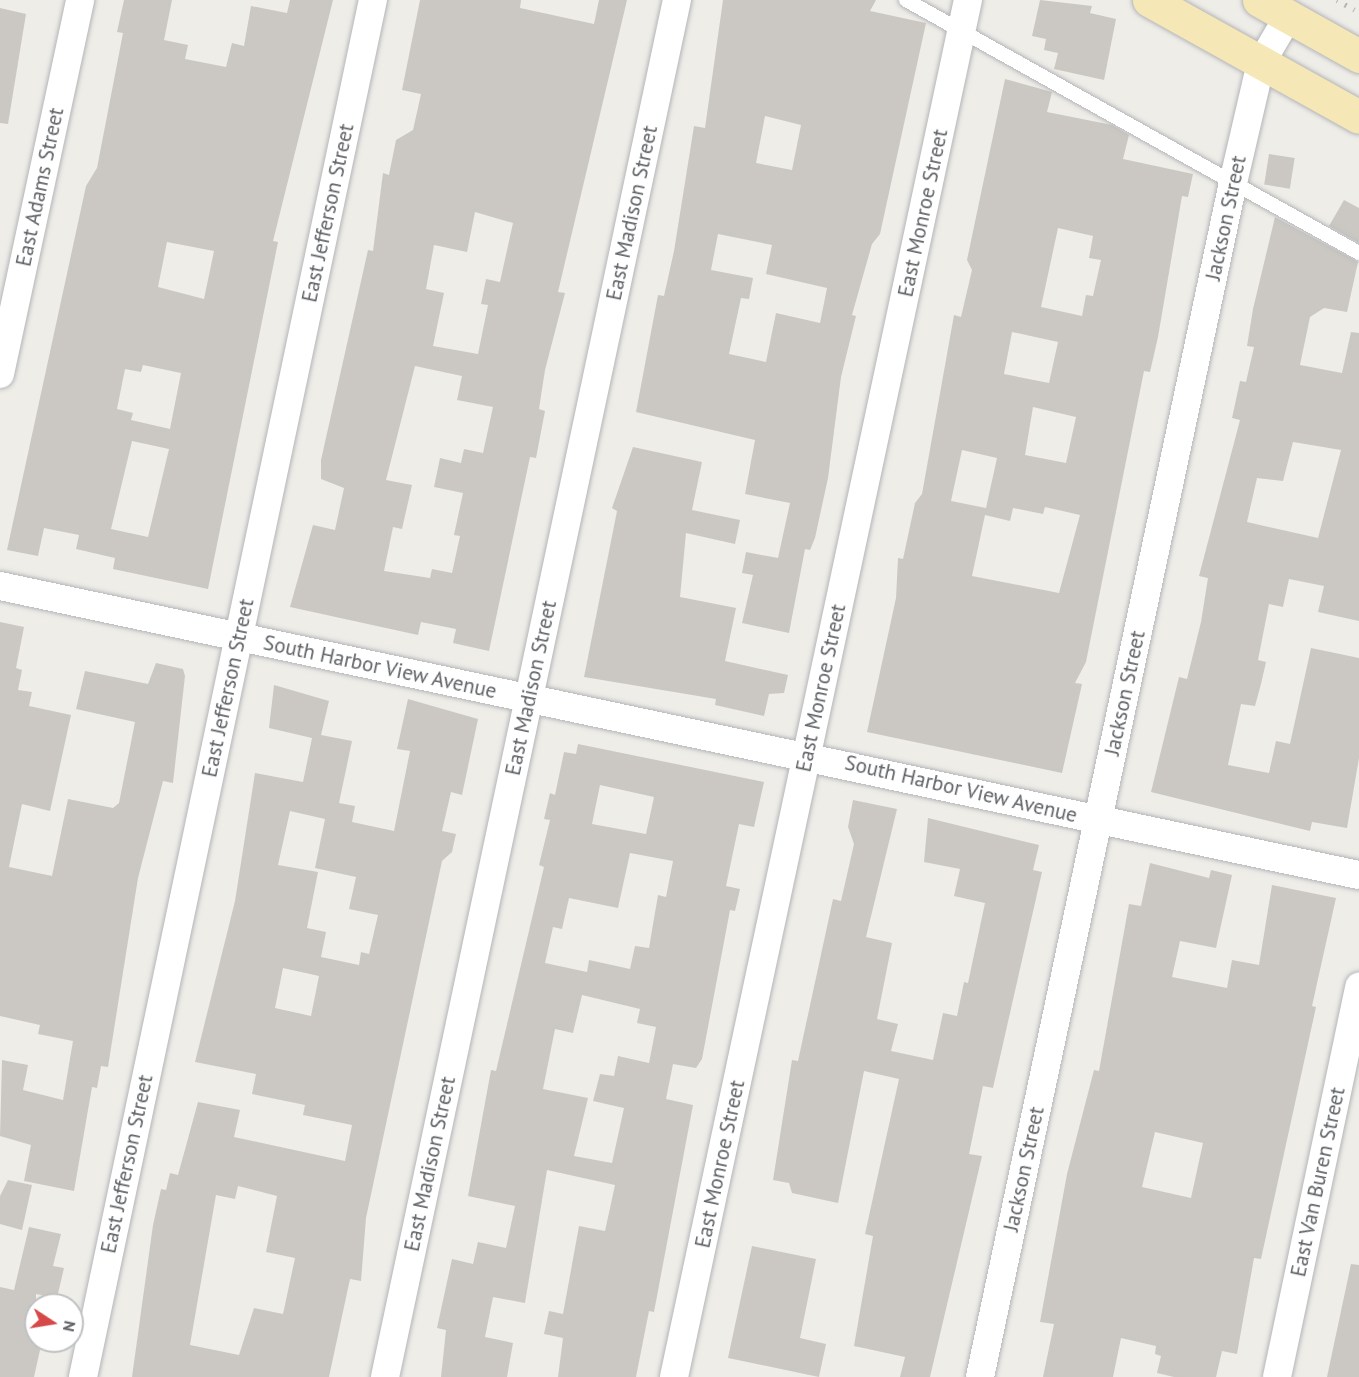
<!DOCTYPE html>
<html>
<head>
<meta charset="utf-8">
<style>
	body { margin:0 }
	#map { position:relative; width:1359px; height:1377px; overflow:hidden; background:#efede8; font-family:"PT Sans",sans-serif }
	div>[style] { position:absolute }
	.building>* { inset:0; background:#cbc8c4; transform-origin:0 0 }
	.roads { filter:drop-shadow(0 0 2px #b3b5b8) drop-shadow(0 0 2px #b3b5b8) }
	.service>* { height:14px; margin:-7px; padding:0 7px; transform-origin:7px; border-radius:7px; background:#fff }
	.minor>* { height:28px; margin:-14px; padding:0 14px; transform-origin:14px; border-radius:14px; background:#fff }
	.primary>* { height:33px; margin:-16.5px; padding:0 16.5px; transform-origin:16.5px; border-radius:16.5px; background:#f6e7b6 }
	.rail>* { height:4.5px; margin-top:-2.25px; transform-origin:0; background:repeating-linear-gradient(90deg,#b3b4b4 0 1.5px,transparent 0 9.5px) }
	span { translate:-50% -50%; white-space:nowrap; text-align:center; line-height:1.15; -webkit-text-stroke:6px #fff; paint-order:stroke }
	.street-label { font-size:21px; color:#5f6366 }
	.north { position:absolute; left:24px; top:1293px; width:60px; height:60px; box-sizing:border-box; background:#fff; border:2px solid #bfc1c2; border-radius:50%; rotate:102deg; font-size:16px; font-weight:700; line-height:24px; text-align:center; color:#5f6366 }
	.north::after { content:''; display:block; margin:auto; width:21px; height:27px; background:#d64948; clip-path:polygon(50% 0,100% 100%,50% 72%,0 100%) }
</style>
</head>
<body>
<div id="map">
	<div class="building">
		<i style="clip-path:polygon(evenodd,124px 0,172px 0,164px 40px,188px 45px,185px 59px,226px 67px,232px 43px,244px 46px,251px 6px,287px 13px,290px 0,333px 0,273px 241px,278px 242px,208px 589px,113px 569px,115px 558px,76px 549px,79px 535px,44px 528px,38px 556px,7px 550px,86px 186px,97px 168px,123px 33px,117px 32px,124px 0,167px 242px,214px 251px,204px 299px,158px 287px,167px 242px,124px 0,143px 365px,181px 373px,170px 429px,131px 420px,133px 413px,117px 409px,125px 369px,141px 372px,143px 365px,124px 0,132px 441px,169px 449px,148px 537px,111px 529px,132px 441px)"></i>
		<i style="clip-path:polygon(evenodd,420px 0,521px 0,520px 8px,594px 24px,599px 0,627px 0,558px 292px,565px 293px,545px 370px,539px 409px,545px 411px,536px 458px,530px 457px,489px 651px,453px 643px,456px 629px,421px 622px,418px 635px,290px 607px,313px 525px,335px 530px,344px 488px,321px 479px,321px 460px,368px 250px,373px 251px,383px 173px,389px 175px,396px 140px,413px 130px,421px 94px,402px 90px,420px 0,475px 212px,513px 223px,500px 282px,486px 279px,481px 304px,488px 305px,478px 354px,433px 346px,444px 293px,426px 289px,434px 245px,467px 252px,475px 212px,420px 0,415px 366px,462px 376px,457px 400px,493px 407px,483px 453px,464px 449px,461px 463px,440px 458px,434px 487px,463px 493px,454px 535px,460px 536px,452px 573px,432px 569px,430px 578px,384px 571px,393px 527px,402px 529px,412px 485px,386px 480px,415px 366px)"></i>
		<i style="clip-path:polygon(evenodd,723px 0,876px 0,870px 11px,926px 23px,880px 234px,872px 244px,852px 315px,856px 316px,841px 377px,828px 478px,815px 538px,810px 550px,805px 549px,789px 633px,742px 623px,753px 575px,742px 573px,746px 552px,778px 558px,790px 503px,745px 494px,755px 440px,636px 412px,658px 295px,664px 296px,674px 251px,694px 126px,705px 128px,723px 0,765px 116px,801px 125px,792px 170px,756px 163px,765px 116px,723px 0,718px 234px,772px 245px,766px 274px,827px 288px,820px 323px,776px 313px,766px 362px,729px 354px,741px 298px,749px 299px,753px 278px,711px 270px,718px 234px)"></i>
		<i style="clip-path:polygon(1040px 0,1092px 6px,1090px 13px,1116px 19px,1104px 80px,1054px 69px,1058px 53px,1044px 50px,1046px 39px,1032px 36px)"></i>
		<i style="clip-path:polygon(0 8px,26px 14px,8px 124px,0 123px)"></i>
		<i style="clip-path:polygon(evenodd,1005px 79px,1052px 92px,1047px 112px,1112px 125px,1129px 135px,1123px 159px,1193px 174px,1188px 197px,1182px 196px,1158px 337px,1150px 372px,1144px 371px,1086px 662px,1075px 683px,1082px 684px,1062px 773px,867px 732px,896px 598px,898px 558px,903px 559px,915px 503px,922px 494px,954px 315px,961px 317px,972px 270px,967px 260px,1005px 79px,1058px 228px,1093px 236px,1089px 258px,1101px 260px,1093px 296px,1086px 295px,1082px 316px,1041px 307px,1058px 228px,1005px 79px,1012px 332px,1058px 342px,1049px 383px,1004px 374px,1012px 332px,1005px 79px,1033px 407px,1076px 417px,1066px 463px,1025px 455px,1033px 407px,1005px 79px,962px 450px,997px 458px,986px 508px,951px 501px,962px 450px,1005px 79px,1045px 507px,1080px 515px,1059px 593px,972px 576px,985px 515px,1010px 521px,1013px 508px,1043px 514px,1045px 507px)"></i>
		<i style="left:1269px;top:154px;width:26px;height:31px;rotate:9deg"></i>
		<i style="clip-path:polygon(1344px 200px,1359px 208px,1359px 243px,1329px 226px)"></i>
		<i style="clip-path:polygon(evenodd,1275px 217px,1358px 262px,1347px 312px,1324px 308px,1310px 317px,1300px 365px,1342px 373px,1351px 332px,1359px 333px,1359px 621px,1318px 612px,1324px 586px,1289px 579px,1283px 607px,1269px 604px,1258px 660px,1266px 662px,1261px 684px,1255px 706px,1241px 704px,1228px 765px,1269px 773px,1276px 741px,1290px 744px,1311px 648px,1359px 658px,1359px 758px,1347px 828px,1312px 822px,1310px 831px,1151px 792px,1179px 677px,1187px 679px,1201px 622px,1208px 578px,1199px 576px,1240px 420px,1232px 418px,1240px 381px,1246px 382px,1254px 347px,1247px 346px,1253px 309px,1275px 217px,1293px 442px,1341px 450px,1318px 538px,1247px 522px,1257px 478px,1283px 481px,1293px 442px)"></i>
		<i style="clip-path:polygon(633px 447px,702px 462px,692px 510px,740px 520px,735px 544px,686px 533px,680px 597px,736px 608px,725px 661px,788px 675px,784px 693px,769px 694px,764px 716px,715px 705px,716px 699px,584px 677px,617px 511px,612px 508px)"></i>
		<i style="clip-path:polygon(0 622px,24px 627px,16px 668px,22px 670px,18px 690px,32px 692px,29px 706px,71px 715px,50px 811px,22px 804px,9px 867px,52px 876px,68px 799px,113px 808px,119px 803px,135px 722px,76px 709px,85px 671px,148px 684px,156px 663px,183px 669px,185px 676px,173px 783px,163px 781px,138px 878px,108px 1067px,101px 1066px,97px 1088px,92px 1087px,74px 1191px,24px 1181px,31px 1145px,0 1136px,2px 1060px,28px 1065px,23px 1090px,63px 1100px,73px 1041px,38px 1034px,40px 1025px,0 1016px)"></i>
		<i style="clip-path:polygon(evenodd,274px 685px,329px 701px,321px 735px,352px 741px,339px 803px,355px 806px,352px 822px,394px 831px,410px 751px,397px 749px,408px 699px,478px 719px,462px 795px,451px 792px,442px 831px,456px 834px,452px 852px,442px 861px,366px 1218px,361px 1281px,350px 1279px,329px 1377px,132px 1377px,153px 1225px,161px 1189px,166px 1190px,170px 1173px,178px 1175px,198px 1102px,240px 1110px,234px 1137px,345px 1161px,352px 1125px,303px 1115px,305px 1105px,252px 1094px,256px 1074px,195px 1062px,235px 901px,255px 773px,303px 782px,312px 738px,269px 728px,274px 685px,290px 811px,325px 819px,315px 868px,356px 877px,349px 909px,378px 915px,369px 954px,361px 952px,359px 965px,321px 957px,326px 932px,307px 928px,318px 872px,278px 865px,290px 811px,274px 685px,283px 968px,319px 976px,311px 1016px,275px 1008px,283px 968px,274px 685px,238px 1186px,277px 1196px,266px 1252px,295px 1258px,283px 1314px,254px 1308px,239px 1355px,190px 1345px,216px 1195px,235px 1199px,238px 1186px)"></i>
		<i style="clip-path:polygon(evenodd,578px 744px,764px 782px,754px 827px,739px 824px,726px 886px,740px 889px,735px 911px,730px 910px,702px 1059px,696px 1068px,673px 1064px,666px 1099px,693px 1105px,654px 1312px,649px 1311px,636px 1377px,558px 1377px,563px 1338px,544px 1334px,549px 1311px,563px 1314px,579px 1226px,605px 1231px,615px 1185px,547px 1170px,525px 1303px,493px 1297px,485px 1337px,513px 1343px,507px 1377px,441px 1377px,446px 1330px,437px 1328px,452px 1259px,473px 1264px,478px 1242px,506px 1248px,515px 1206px,468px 1196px,491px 1070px,496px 1071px,544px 867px,539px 865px,550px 820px,544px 819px,550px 793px,555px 795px,564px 752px,576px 754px,578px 744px,600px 785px,654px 797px,646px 834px,592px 824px,600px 785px,578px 744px,630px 853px,673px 861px,666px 897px,658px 895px,649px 948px,635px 946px,630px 969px,589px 960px,587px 972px,545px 963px,553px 927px,562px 929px,569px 898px,618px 908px,630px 853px,578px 744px,582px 995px,640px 1009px,637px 1023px,656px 1027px,649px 1063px,618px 1056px,614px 1076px,600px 1074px,593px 1101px,624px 1108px,612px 1163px,574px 1156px,588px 1098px,543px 1089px,555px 1029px,573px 1033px,582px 995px)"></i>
		<i style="clip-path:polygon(853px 800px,897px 809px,866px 937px,892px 943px,877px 1019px,898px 1024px,891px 1051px,933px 1060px,943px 1013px,957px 1016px,964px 982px,968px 983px,985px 903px,954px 896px,960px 869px,924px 862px,928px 818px,1039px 845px,1033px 870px,1042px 872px,993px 1088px,983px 1086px,969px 1154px,982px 1156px,930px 1377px,900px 1377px,905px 1357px,854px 1346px,873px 1236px,865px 1234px,899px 1079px,864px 1071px,838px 1203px,792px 1193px,789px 1183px,773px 1180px,792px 1060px,798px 1061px,833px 899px,841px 901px,854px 844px,848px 827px)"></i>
		<i style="clip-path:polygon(evenodd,1150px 863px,1209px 878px,1211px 870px,1232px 875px,1216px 948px,1180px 941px,1172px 977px,1227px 988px,1232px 960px,1259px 965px,1272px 885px,1336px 898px,1312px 1006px,1316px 1007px,1261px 1259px,1254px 1258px,1237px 1354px,1222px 1351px,1216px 1377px,1174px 1377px,1157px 1373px,1161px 1356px,1155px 1354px,1156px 1346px,1121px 1338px,1113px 1377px,1043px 1377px,1054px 1324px,1040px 1322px,1067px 1174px,1094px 1070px,1099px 1071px,1129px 904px,1141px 906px,1150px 863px,1155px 1132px,1203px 1143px,1191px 1198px,1142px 1187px,1155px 1132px)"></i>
		<i style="clip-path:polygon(8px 1180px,32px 1185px,22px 1230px,0 1224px,0 1196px)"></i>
		<i style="clip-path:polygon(29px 1227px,61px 1234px,53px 1266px,64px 1268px,57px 1298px,36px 1294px,36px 1341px,42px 1341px,34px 1377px,0 1377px,0 1287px,14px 1290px)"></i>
		<i style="clip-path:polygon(752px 1246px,816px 1259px,800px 1338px,826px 1344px,819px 1377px,728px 1358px)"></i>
		<i style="clip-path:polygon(1351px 1264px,1359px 1265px,1359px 1377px,1327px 1377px)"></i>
	</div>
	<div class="roads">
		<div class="service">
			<i style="left:906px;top:0;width:519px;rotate:29.18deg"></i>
		</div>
		<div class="minor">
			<i style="left:0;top:374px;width:382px;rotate:-77.9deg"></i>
			<i style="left:0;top:586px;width:1389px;rotate:12.01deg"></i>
			<i style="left:83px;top:1377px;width:1407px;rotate:-78.11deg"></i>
			<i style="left:385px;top:1377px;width:1408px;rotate:-78.03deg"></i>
			<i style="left:674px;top:1377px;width:1408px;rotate:-77.95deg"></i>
			<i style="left:980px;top:1377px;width:1221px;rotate:-78.04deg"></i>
			<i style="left:1233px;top:183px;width:123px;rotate:-76.9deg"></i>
			<i style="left:1261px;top:63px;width:53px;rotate:-59.6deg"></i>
			<i style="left:1277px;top:1377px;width:399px;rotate:-78.1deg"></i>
		</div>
		<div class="primary">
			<i style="left:1149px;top:0;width:240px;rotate:29.1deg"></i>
			<i style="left:1259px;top:0;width:115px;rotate:29.2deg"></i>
		</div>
	</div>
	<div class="rail">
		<i style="left:1337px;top:0;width:25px;rotate:29deg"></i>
	</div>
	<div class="street-label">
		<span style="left:40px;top:187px;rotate:-78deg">East Adams Street</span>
		<span style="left:328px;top:213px;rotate:-78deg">East Jefferson Street</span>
		<span style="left:632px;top:213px;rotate:-78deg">East Madison Street</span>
		<span style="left:923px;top:213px;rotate:-78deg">East Monroe Street</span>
		<span style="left:1226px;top:218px;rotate:-78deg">Jackson Street</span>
		<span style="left:380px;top:667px;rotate:12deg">South Harbor View Avenue</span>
		<span style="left:228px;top:688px;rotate:-78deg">East Jefferson Street</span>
		<span style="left:531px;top:688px;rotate:-78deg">East Madison Street</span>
		<span style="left:821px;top:688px;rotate:-78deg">East Monroe Street</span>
		<span style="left:1125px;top:693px;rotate:-78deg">Jackson Street</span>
		<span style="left:961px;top:789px;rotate:13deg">South Harbor View Avenue</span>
		<span style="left:127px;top:1164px;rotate:-78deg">East Jefferson Street</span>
		<span style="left:430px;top:1164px;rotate:-78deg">East Madison Street</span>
		<span style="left:720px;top:1164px;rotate:-78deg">East Monroe Street</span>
		<span style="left:1024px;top:1169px;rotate:-78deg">Jackson Street</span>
		<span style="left:1318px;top:1182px;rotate:-78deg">East Van Buren Street</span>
	</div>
	<div class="north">N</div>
</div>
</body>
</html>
